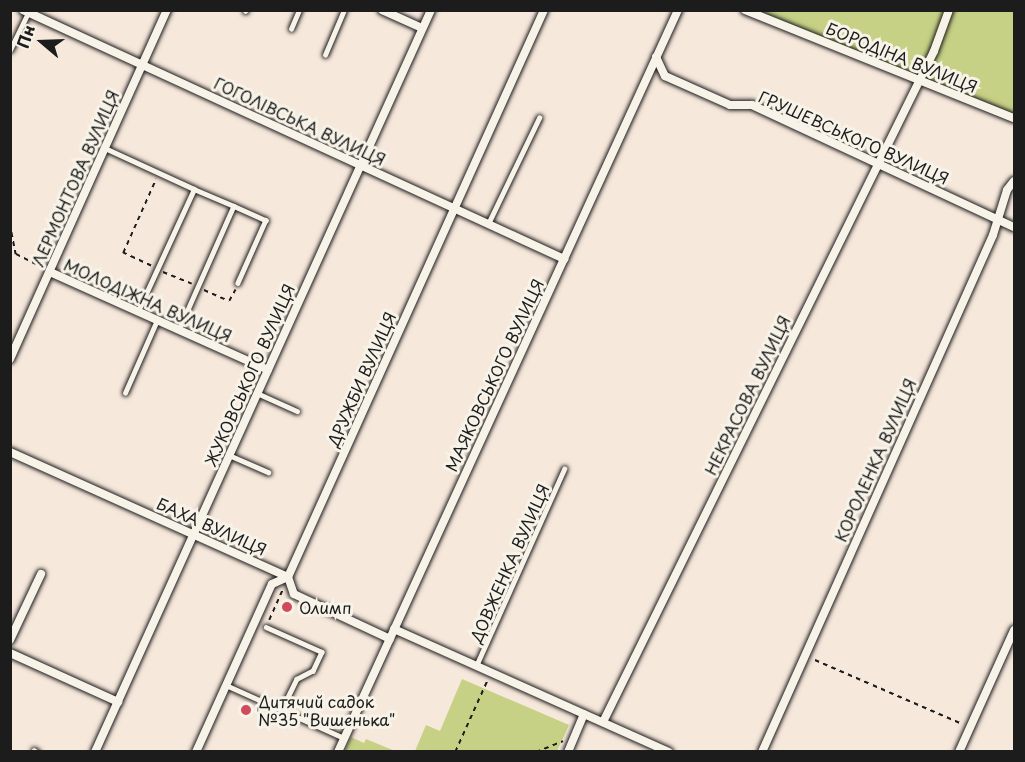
<!DOCTYPE html>
<html>
<head>
<meta charset="utf-8">
<style>
	body { margin:0 }
	#map { position:relative; width:1025px; height:762px; overflow:hidden; background:#f7e8dc; font-family:"Playpen Sans",sans-serif }
	div>[style] { position:absolute }
	.green>* { inset:0; background:#c6d185 }
	.path>* { height:1.5px; margin-top:-0.75px; transform-origin:0; background:repeating-linear-gradient(90deg,#1c1c1c 0 4.5px,transparent 0 9px) }
	.roads { filter:drop-shadow(0 0 2px #1c1c1c) drop-shadow(0 0 2px #1c1c1c) }
	.service>* { height:4.5px; margin:-2.25px; padding:0 2.25px; transform-origin:2.25px; border-radius:2.25px; background:#f7f3e8 }
	.minor>* { height:8px; margin:-4px; padding:0 4px; transform-origin:4px; border-radius:4px; background:#f7f3e8 }
	.dots>* { width:16px; height:16px; translate:-50% -50%; box-sizing:border-box; border:3px solid #f7f3e8; border-radius:50% }
	span { translate:-50% -50%; white-space:nowrap; text-align:center; line-height:1.15; -webkit-text-stroke:6px #f7f3e8; paint-order:stroke }
	.street-label { font-size:16px; color:#1c1c1c }
	.poi-label { font-size:16px; color:#1c1c1c }
	.left { translate:0 -50%; text-align:left }
	.frame { position:absolute; inset:0; border:12px solid #1c1c1c; pointer-events:none }
	.north { position:absolute; left:12px; top:12px; width:60px; height:60px; -webkit-text-stroke:4px #f7f3e8; paint-order:stroke; rotate:289deg; font-size:16px; font-weight:700; line-height:24px; text-align:center; color:#1c1c1c }
	.north::after { content:''; display:block; margin:auto; width:21px; height:27px; background:#1c1c1c; clip-path:polygon(50% 0,100% 100%,50% 72%,0 100%) }
</style>
</head>
<body>
<div id="map">
	<div class="green">
		<i style="clip-path:polygon(750px 11px,1014px 11px,1014px 118px)"></i>
		<i style="clip-path:polygon(462px 679px,569px 725px,557px 751px,415px 751px,426px 725px,440px 731px)"></i>
		<i style="clip-path:polygon(351px 737px,364px 743px,366px 739px,395px 751px,345px 751px)"></i>
	</div>
	<div class="path">
		<i style="left:10px;top:224px;width:31px;rotate:79deg"></i>
		<i style="left:16px;top:254px;width:28px;rotate:27deg"></i>
		<i style="left:151px;top:266px;width:31px;rotate:-155deg"></i>
		<i style="left:123px;top:253px;width:81px;rotate:-66deg"></i>
		<i style="left:163px;top:272px;width:31px;rotate:22deg"></i>
		<i style="left:204px;top:290px;width:27px;rotate:24deg"></i>
		<i style="left:229px;top:301px;width:13px;rotate:-61deg"></i>
		<i style="left:269px;top:620px;width:34px;rotate:-66deg"></i>
		<i style="left:815px;top:660px;width:160px;rotate:23.5deg"></i>
		<i style="left:455px;top:752px;width:78px;rotate:-65.7deg"></i>
		<i style="left:536px;top:752px;width:29px;rotate:-22deg"></i>
	</div>
	<div class="roads">
		<div class="service">
			<i style="left:245px;top:11px;width:1px;rotate:-45deg"></i>
			<i style="left:291px;top:29px;width:21px;rotate:-67deg"></i>
			<i style="left:10px;top:50px;width:41px;rotate:-64.1deg"></i>
			<i style="left:325px;top:55px;width:49px;rotate:-67.1deg"></i>
			<i style="left:105px;top:148px;width:98px;rotate:24.7deg"></i>
			<i style="left:234px;top:206px;width:35px;rotate:24deg"></i>
			<i style="left:266px;top:220px;width:69px;rotate:114deg"></i>
			<i style="left:488px;top:224px;width:118px;rotate:-64.3deg"></i>
			<i style="left:138px;top:311px;width:134px;rotate:-65.3deg"></i>
			<i style="left:194px;top:189px;width:43px;rotate:23deg"></i>
			<i style="left:234px;top:206px;width:136px;rotate:113.9deg"></i>
			<i style="left:125px;top:393px;width:80px;rotate:-66.3deg"></i>
			<i style="left:257px;top:393px;width:44px;rotate:24.2deg"></i>
			<i style="left:229px;top:455px;width:43px;rotate:23.6deg"></i>
			<i style="left:266px;top:627px;width:61px;rotate:24.1deg"></i>
			<i style="left:322px;top:652px;width:21px;rotate:115deg"></i>
			<i style="left:313px;top:671px;width:18px;rotate:153deg"></i>
			<i style="left:297px;top:679px;width:34px;rotate:116deg"></i>
			<i style="left:476px;top:666px;width:216px;rotate:-65.9deg"></i>
			<i style="left:226px;top:685px;width:129px;rotate:24.2deg"></i>
			<i style="left:34px;top:750px;width:4px;rotate:34deg"></i>
		</div>
		<div class="minor">
			<i style="left:23px;top:10px;width:596px;rotate:24.71deg"></i>
			<i style="left:382px;top:10px;width:44px;rotate:24.2deg"></i>
			<i style="left:745px;top:10px;width:290px;rotate:21.9deg"></i>
			<i style="left:656px;top:57px;width:21px;rotate:65deg"></i>
			<i style="left:665px;top:76px;width:71px;rotate:24deg"></i>
			<i style="left:730px;top:105px;width:22px"></i>
			<i style="left:752px;top:105px;width:289px;rotate:25deg"></i>
			<i style="left:50px;top:272px;width:239px;rotate:24.2deg"></i>
			<i style="left:10px;top:359px;width:383px;rotate:-65.8deg"></i>
			<i style="left:10px;top:452px;width:305px;rotate:24.2deg"></i>
			<i style="left:288px;top:577px;width:18px;rotate:71deg"></i>
			<i style="left:294px;top:594px;width:106px;rotate:25.1deg"></i>
			<i style="left:394px;top:629px;width:301px;rotate:24.1deg"></i>
			<i style="left:10px;top:640px;width:73px;rotate:-64.8deg"></i>
			<i style="left:10px;top:653px;width:119px;rotate:24.4deg"></i>
			<i style="left:603px;top:722px;width:748px;rotate:-63.74deg"></i>
			<i style="left:934px;top:51px;width:44px;rotate:-69.9deg"></i>
			<i style="left:95px;top:752px;width:815px;rotate:-65.64deg"></i>
			<i style="left:196px;top:752px;width:184px;rotate:-65.7deg"></i>
			<i style="left:272px;top:584px;width:17px;rotate:-24deg"></i>
			<i style="left:288px;top:577px;width:622px;rotate:-65.7deg"></i>
			<i style="left:338px;top:752px;width:816px;rotate:-65.38deg"></i>
			<i style="left:568px;top:752px;width:41px;rotate:-67.2deg"></i>
			<i style="left:762px;top:752px;width:566px;rotate:-65.92deg"></i>
			<i style="left:993px;top:235px;width:47px;rotate:-72.7deg"></i>
			<i style="left:1007px;top:190px;width:11px;rotate:-52deg"></i>
			<i style="left:959px;top:752px;width:134px;rotate:-65.7deg"></i>
		</div>
	</div>
	<div class="dots">
		<i style="left:287px;top:607px;background:#d1495b"></i>
		<i style="left:246px;top:710px;background:#d1495b"></i>
	</div>
	<div class="street-label">
		<span style="left:902px;top:57px;rotate:22deg">БОРОДІНА ВУЛИЦЯ</span>
		<span style="left:300px;top:121px;rotate:25deg">ГОГОЛІВСЬКА ВУЛИЦЯ</span>
		<span style="left:854px;top:137px;rotate:24deg">ГРУШЕВСЬКОГО ВУЛИЦЯ</span>
		<span style="left:75px;top:178px;rotate:-66deg">ЛЕРМОНТОВА ВУЛИЦЯ</span>
		<span style="left:148px;top:300px;rotate:24deg">МОЛОДІЖНА ВУЛИЦЯ</span>
		<span style="left:249px;top:375px;rotate:-66deg">ЖУКОВСЬКОГО ВУЛИЦЯ</span>
		<span style="left:494px;top:375px;rotate:-65deg">МАЯКОВСЬКОГО ВУЛИЦЯ</span>
		<span style="left:361px;top:379px;rotate:-66deg">ДРУЖБИ ВУЛИЦЯ</span>
		<span style="left:747px;top:395px;rotate:-64deg">НЕКРАСОВА ВУЛИЦЯ</span>
		<span style="left:875px;top:460px;rotate:-66deg">КОРОЛЕНКА ВУЛИЦЯ</span>
		<span style="left:212px;top:526px;rotate:24deg">БАХА ВУЛИЦЯ</span>
		<span style="left:509px;top:563px;rotate:-66deg">ДОВЖЕНКА ВУЛИЦЯ</span>
	</div>
	<div class="poi-label">
		<span class="left" style="left:299px;top:607px">Олимп</span>
		<span class="left" style="left:258px;top:710px">Дитячий садок<br>№35 "Вишенька"</span>
	</div>
	<div class="frame"></div>
	<div class="north">Пн</div>
</div>
</body>
</html>
